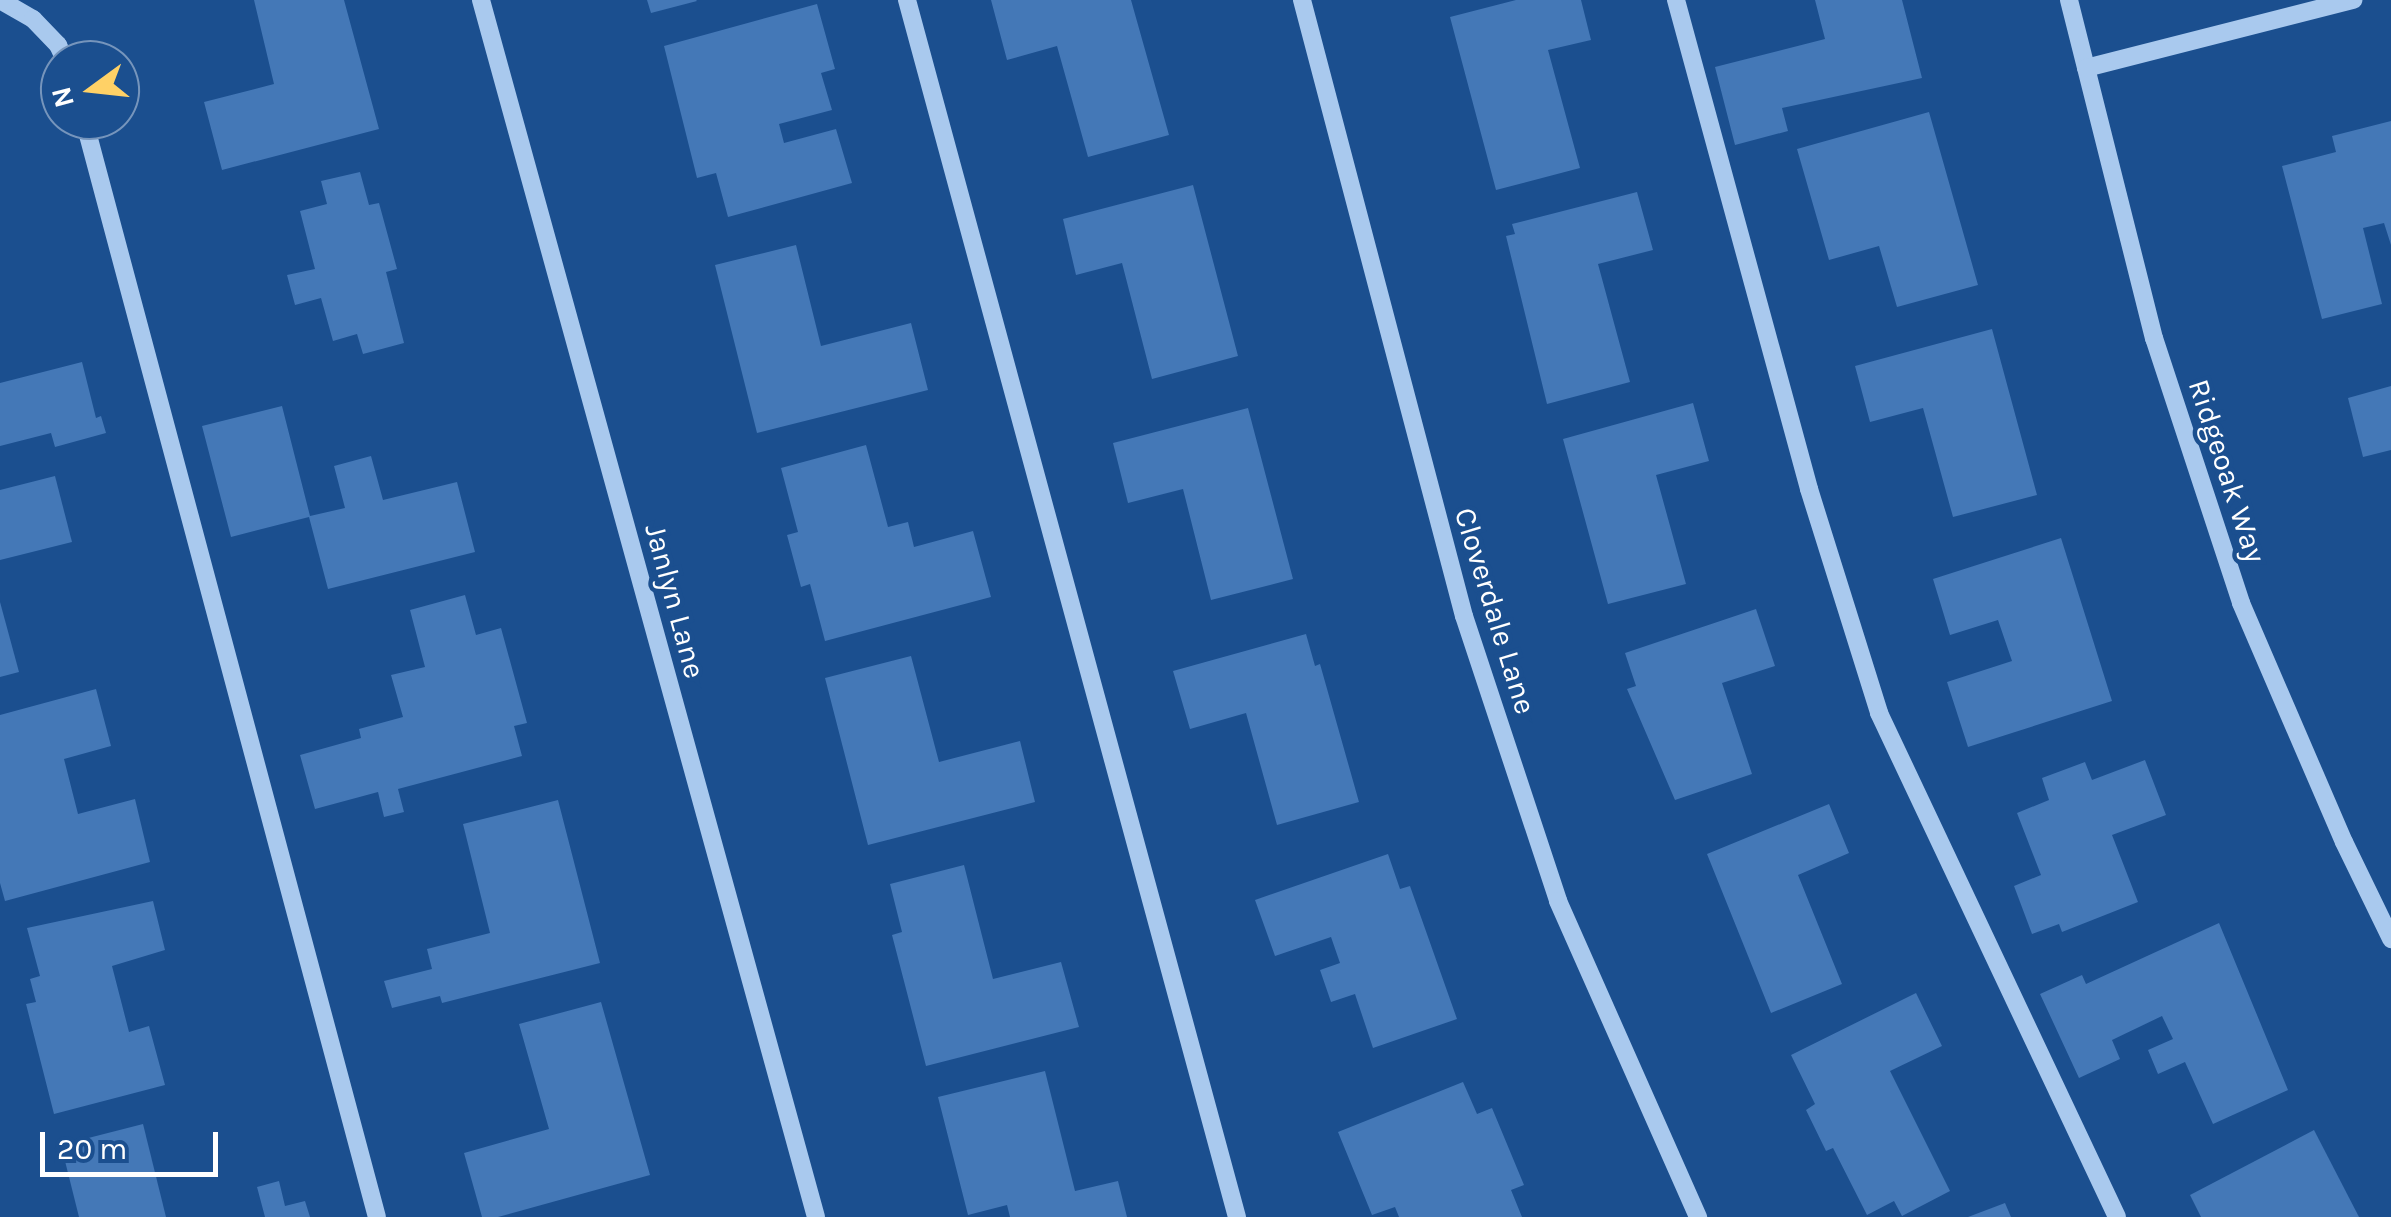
<!DOCTYPE html>
<html>
<head>
<meta charset="utf-8">
<style>
	body { margin:0 }
	#map { position:relative; width:2391px; height:1217px; overflow:hidden; background:#1b4f8f; font-family:Karla,sans-serif }
	div>[style] { position:absolute }
	.building>* { inset:0; background:#4478b7 }
	.minor>* { height:18px; margin:-9px; padding:0 9px; transform-origin:9px; border-radius:9px; background:#a9c9ee }
	span { translate:-50% -50%; white-space:nowrap; text-align:center; line-height:1.15; -webkit-text-stroke:9px #1b4f8f; paint-order:stroke }
	.street-label { font-size:30px; color:#fff }
	.north { position:absolute; left:40px; top:40px; width:100px; height:100px; box-sizing:border-box; background:#1b4f8f; border:2px solid #7695bc; border-radius:50%; rotate:255deg; font-size:28px; font-weight:700; line-height:40px; text-align:center; color:#fff }
	.north::after { content:''; display:block; margin:auto; width:35px; height:45px; background:#ffd166; clip-path:polygon(50% 0,100% 100%,50% 72%,0 100%) }
	.scale { position:absolute; left:40px; top:1132px; width:178px; height:45px; box-sizing:border-box; border:5px solid #fff; border-top:0; padding-left:12px; font-size:30px; line-height:35px; white-space:nowrap; color:#fff; -webkit-text-stroke:8px #1b4f8f; paint-order:stroke }
</style>
</head>
<body>
<div id="map">
	<div class="building">
		<i style="clip-path:polygon(254px 0,344px 0,379px 129px,222px 170px,204px 102px,274px 84px)"></i>
		<i style="clip-path:polygon(647px 0,696px 0,697px 1px,651px 13px)"></i>
		<i style="clip-path:polygon(991px 0,1131px 0,1169px 135px,1088px 157px,1057px 46px,1007px 60px)"></i>
		<i style="clip-path:polygon(1516px 0,1581px 0,1591px 40px,1548px 50px,1580px 168px,1496px 190px,1450px 17px)"></i>
		<i style="clip-path:polygon(1815px 0,1902px 0,1922px 78px,1782px 108px,1788px 131px,1735px 145px,1715px 67px,1825px 39px)"></i>
		<i style="clip-path:polygon(817px 4px,835px 69px,821px 73px,832px 110px,779px 124px,784px 143px,836px 129px,852px 183px,728px 217px,716px 173px,697px 178px,664px 46px)"></i>
		<i style="clip-path:polygon(1929px 112px,1978px 285px,1897px 307px,1879px 246px,1829px 260px,1797px 149px)"></i>
		<i style="clip-path:polygon(2391px 121px,2391px 245px,2384px 223px,2363px 228px,2382px 304px,2322px 319px,2282px 166px,2336px 152px,2332px 136px)"></i>
		<i style="clip-path:polygon(360px 172px,369px 205px,379px 203px,397px 269px,386px 272px,404px 343px,363px 354px,357px 334px,333px 341px,321px 298px,295px 305px,287px 275px,315px 269px,300px 211px,327px 204px,321px 181px)"></i>
		<i style="clip-path:polygon(1193px 185px,1238px 356px,1152px 379px,1122px 263px,1076px 275px,1063px 219px)"></i>
		<i style="clip-path:polygon(1637px 192px,1653px 250px,1598px 264px,1630px 382px,1547px 404px,1506px 236px,1515px 234px,1512px 224px)"></i>
		<i style="clip-path:polygon(796px 245px,821px 346px,911px 323px,928px 390px,757px 433px,715px 265px)"></i>
		<i style="clip-path:polygon(1992px 329px,2037px 495px,1953px 517px,1923px 408px,1870px 422px,1855px 366px)"></i>
		<i style="clip-path:polygon(82px 362px,96px 418px,101px 416px,106px 433px,55px 447px,51px 433px,0 446px,0 383px)"></i>
		<i style="clip-path:polygon(2391px 386px,2391px 450px,2363px 457px,2348px 398px)"></i>
		<i style="clip-path:polygon(1693px 403px,1709px 461px,1656px 475px,1686px 584px,1608px 604px,1563px 439px)"></i>
		<i style="clip-path:polygon(282px 406px,310px 516px,345px 508px,334px 466px,371px 456px,383px 500px,457px 482px,475px 552px,328px 589px,309px 517px,231px 537px,202px 426px)"></i>
		<i style="clip-path:polygon(1248px 408px,1293px 579px,1211px 600px,1183px 489px,1128px 503px,1113px 443px)"></i>
		<i style="clip-path:polygon(866px 445px,888px 527px,908px 522px,914px 547px,973px 531px,991px 597px,825px 641px,810px 584px,801px 587px,787px 535px,798px 532px,781px 468px)"></i>
		<i style="clip-path:polygon(55px 476px,72px 542px,0 560px,0 490px)"></i>
		<i style="clip-path:polygon(2061px 538px,2112px 701px,1968px 747px,1947px 682px,2012px 661px,1998px 620px,1950px 635px,1933px 579px)"></i>
		<i style="clip-path:polygon(465px 595px,476px 635px,501px 628px,527px 723px,514px 726px,522px 756px,398px 789px,404px 812px,384px 817px,378px 792px,315px 809px,300px 755px,361px 738px,359px 729px,403px 717px,391px 675px,425px 667px,410px 610px)"></i>
		<i style="clip-path:polygon(0 602px,19px 672px,0 677px)"></i>
		<i style="clip-path:polygon(1756px 609px,1775px 666px,1722px 683px,1752px 774px,1675px 800px,1627px 689px,1636px 686px,1625px 653px)"></i>
		<i style="clip-path:polygon(1306px 634px,1315px 666px,1320px 664px,1359px 802px,1277px 825px,1246px 713px,1190px 729px,1173px 671px)"></i>
		<i style="clip-path:polygon(911px 656px,939px 762px,1020px 741px,1035px 802px,868px 845px,825px 678px)"></i>
		<i style="clip-path:polygon(96px 689px,111px 746px,64px 759px,78px 814px,135px 799px,150px 862px,5px 901px,0 883px,0 715px)"></i>
		<i style="clip-path:polygon(2145px 760px,2166px 815px,2112px 835px,2138px 902px,2062px 932px,2059px 924px,2032px 934px,2014px 886px,2041px 875px,2017px 813px,2049px 800px,2042px 778px,2085px 762px,2092px 780px)"></i>
		<i style="clip-path:polygon(558px 800px,600px 963px,442px 1003px,440px 996px,392px 1008px,384px 981px,432px 969px,427px 949px,490px 933px,463px 824px)"></i>
		<i style="clip-path:polygon(1829px 804px,1849px 853px,1798px 875px,1842px 984px,1771px 1013px,1707px 854px)"></i>
		<i style="clip-path:polygon(1388px 854px,1400px 889px,1410px 886px,1457px 1019px,1373px 1048px,1355px 994px,1331px 1002px,1320px 970px,1340px 963px,1331px 937px,1275px 956px,1255px 900px)"></i>
		<i style="clip-path:polygon(964px 865px,993px 979px,1061px 962px,1079px 1027px,926px 1066px,892px 935px,902px 932px,890px 884px)"></i>
		<i style="clip-path:polygon(153px 901px,165px 950px,112px 966px,129px 1032px,149px 1026px,165px 1085px,54px 1114px,26px 1004px,36px 1002px,30px 979px,40px 976px,27px 928px)"></i>
		<i style="clip-path:polygon(2219px 923px,2288px 1090px,2213px 1124px,2185px 1062px,2158px 1074px,2148px 1050px,2173px 1039px,2162px 1016px,2112px 1040px,2120px 1059px,2079px 1078px,2040px 994px,2082px 975px,2086px 984px)"></i>
		<i style="clip-path:polygon(1916px 993px,1942px 1046px,1890px 1071px,1950px 1191px,1902px 1216px,1894px 1201px,1867px 1215px,1833px 1148px,1826px 1151px,1806px 1110px,1815px 1104px,1791px 1055px)"></i>
		<i style="clip-path:polygon(601px 1002px,650px 1175px,498px 1217px,482px 1217px,464px 1153px,549px 1129px,519px 1024px)"></i>
		<i style="clip-path:polygon(1045px 1071px,1075px 1191px,1118px 1181px,1127px 1217px,1010px 1217px,1007px 1205px,968px 1215px,938px 1097px)"></i>
		<i style="clip-path:polygon(1463px 1082px,1477px 1114px,1492px 1108px,1524px 1185px,1511px 1190px,1522px 1217px,1399px 1217px,1395px 1207px,1372px 1215px,1338px 1132px)"></i>
		<i style="clip-path:polygon(143px 1124px,166px 1217px,79px 1217px,61px 1145px)"></i>
		<i style="clip-path:polygon(2314px 1130px,2359px 1217px,2201px 1217px,2190px 1195px)"></i>
		<i style="clip-path:polygon(279px 1181px,285px 1206px,305px 1201px,310px 1217px,265px 1217px,257px 1187px)"></i>
		<i style="clip-path:polygon(2005px 1203px,2011px 1217px,1968px 1217px)"></i>
	</div>
	<div class="minor">
		<i style="left:0;top:0;width:38px;rotate:30deg"></i>
		<i style="left:33px;top:19px;width:36px;rotate:46deg"></i>
		<i style="left:58px;top:45px;width:17px;rotate:65deg"></i>
		<i style="left:481px;top:0;width:1262px;rotate:74.61deg"></i>
		<i style="left:907px;top:0;width:1261px;rotate:74.83deg"></i>
		<i style="left:1302px;top:0;width:637px;rotate:75.27deg"></i>
		<i style="left:1464px;top:616px;width:300px;rotate:71.7deg"></i>
		<i style="left:1558px;top:901px;width:346px;rotate:66.1deg"></i>
		<i style="left:1676px;top:0;width:507px;rotate:74.78deg"></i>
		<i style="left:1809px;top:489px;width:235px;rotate:72.6deg"></i>
		<i style="left:1879px;top:713px;width:557px;rotate:64.72deg"></i>
		<i style="left:2069px;top:0;width:349px;rotate:75.9deg"></i>
		<i style="left:2154px;top:338px;width:279px;rotate:71.8deg"></i>
		<i style="left:2241px;top:603px;width:260px;rotate:66.7deg"></i>
		<i style="left:2344px;top:842px;width:108px;rotate:64.1deg"></i>
		<i style="left:2086px;top:68px;width:276px;rotate:-14.3deg"></i>
		<i style="left:84px;top:120px;width:1135px;rotate:75.05deg"></i>
	</div>
	<div class="street-label">
		<span style="left:2227px;top:471px;rotate:72deg">Ridgeoak Way</span>
		<span style="left:675px;top:601px;rotate:75deg">Janlyn Lane</span>
		<span style="left:1495px;top:611px;rotate:73deg">Cloverdale Lane</span>
	</div>
	<div class="north">N</div>
	<div class="scale">20 m</div>
</div>
</body>
</html>
